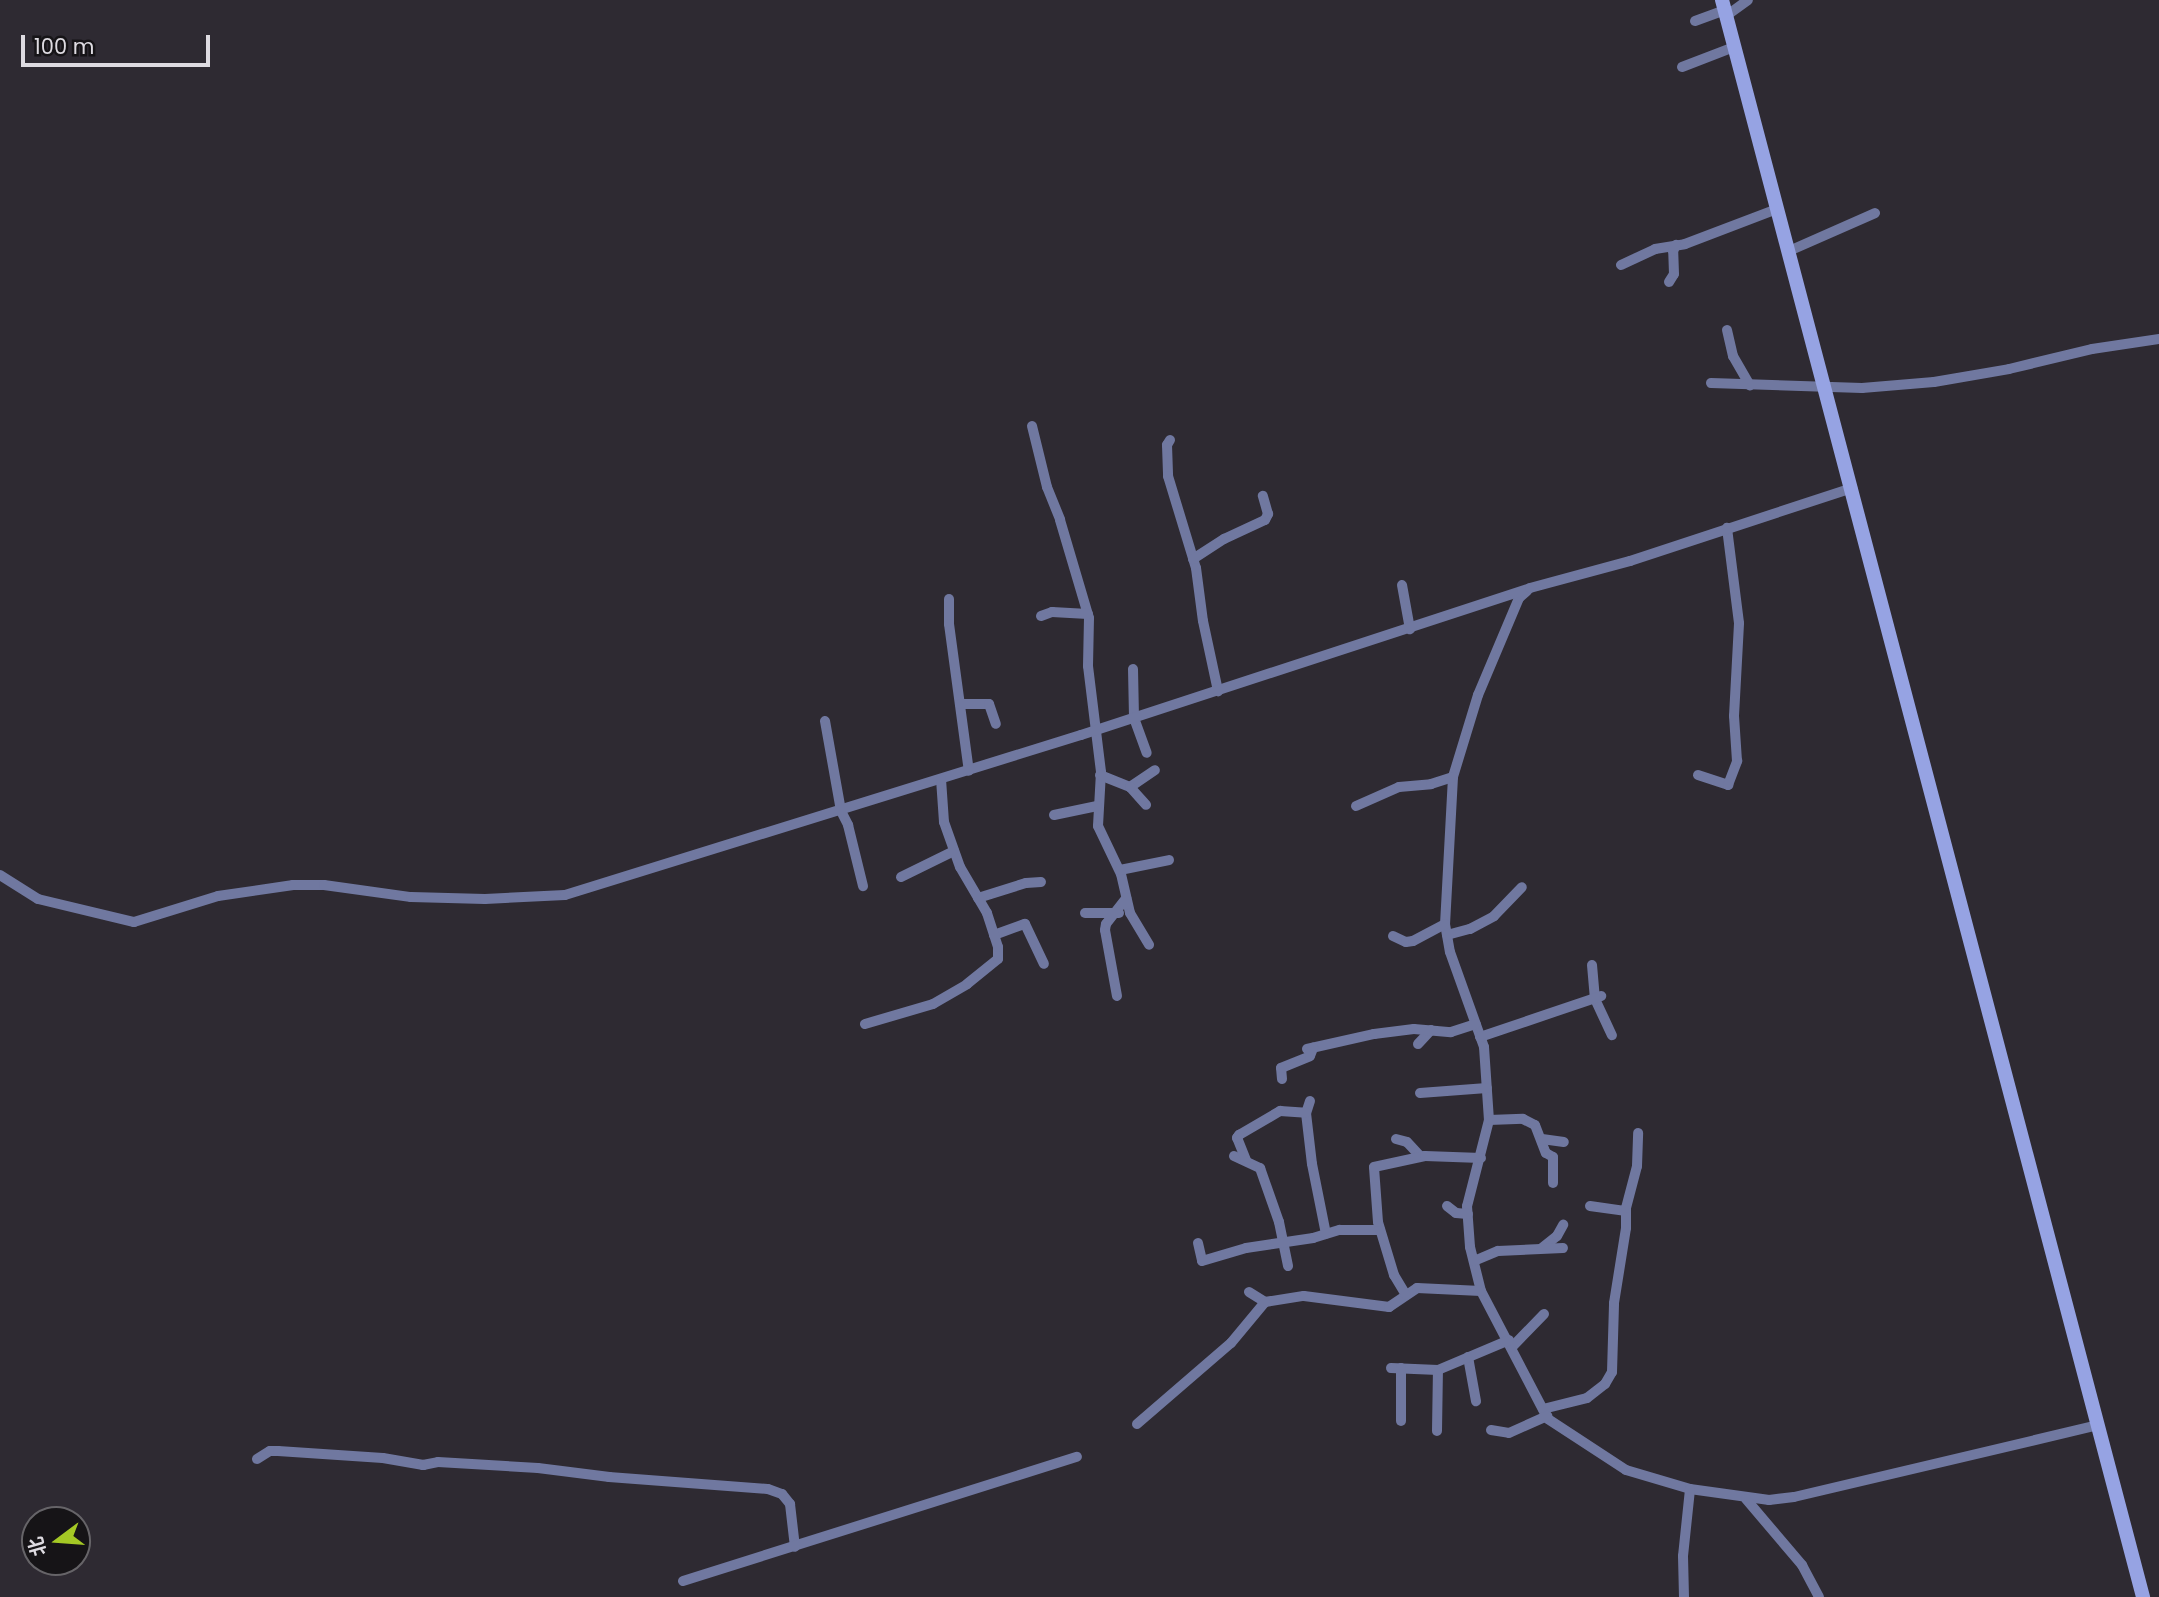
<!DOCTYPE html>
<html>
<head>
<meta charset="utf-8">
<style>
	body { margin:0 }
	#map { position:relative; width:2159px; height:1597px; overflow:hidden; background:#2e2a32; font-family:Poppins,"Noto Sans SC",sans-serif }
	div>[style] { position:absolute }
	.street>* { height:10px; margin:-5px; padding:0 5px; transform-origin:5px; border-radius:5px; background:#7078a0 }
	.secondary>* { height:14px; margin:-7px; padding:0 7px; transform-origin:7px; border-radius:7px; background:#96a3e3 }
	span { translate:-50% -50%; white-space:nowrap; text-align:center; line-height:1.15; -webkit-text-stroke:5px #161417; paint-order:stroke }
	.north { position:absolute; left:21px; top:1506px; width:70px; height:70px; box-sizing:border-box; background:#161417; border:2px solid #666468; border-radius:50%; rotate:254deg; font-size:19px; font-weight:700; line-height:28px; text-align:center; color:#dedbe1 }
	.north::after { content:''; display:block; margin:auto; width:24px; height:32px; background:#a4c825; clip-path:polygon(50% 0,100% 100%,50% 72%,0 100%) }
	.scale { position:absolute; left:21px; top:35px; width:189px; height:32px; box-sizing:border-box; border:4px solid #dedbe1; border-top:0; padding-left:9px; font-size:21px; line-height:24px; white-space:nowrap; color:#dedbe1; -webkit-text-stroke:5px #161417; paint-order:stroke }
</style>
</head>
<body>
<div id="map">
	<div class="street">
		<i style="left:1726px;top:16px;width:27px;rotate:-36deg"></i>
		<i style="left:1695px;top:21px;width:32px;rotate:-20deg"></i>
		<i style="left:1682px;top:67px;width:56px;rotate:-21deg"></i>
		<i style="left:1789px;top:251px;width:94px;rotate:-23.8deg"></i>
		<i style="left:1621px;top:265px;width:38px;rotate:-25deg"></i>
		<i style="left:1655px;top:249px;width:30px;rotate:-9deg"></i>
		<i style="left:1685px;top:244px;width:98px;rotate:-20.8deg"></i>
		<i style="left:1669px;top:282px;width:9px;rotate:-58deg"></i>
		<i style="left:1674px;top:274px;width:23px;rotate:-92deg"></i>
		<i style="left:1673px;top:251px;width:7px;rotate:-63deg"></i>
		<i style="left:1727px;top:330px;width:27px;rotate:77deg"></i>
		<i style="left:1733px;top:356px;width:34px;rotate:60deg"></i>
		<i style="left:1711px;top:383px;width:151px;rotate:1.9deg"></i>
		<i style="left:1862px;top:388px;width:72px;rotate:-4.8deg"></i>
		<i style="left:1934px;top:382px;width:76px;rotate:-9.8deg"></i>
		<i style="left:2009px;top:369px;width:85px;rotate:-13.5deg"></i>
		<i style="left:2092px;top:349px;width:68px;rotate:-8.5deg"></i>
		<i style="left:1032px;top:426px;width:63px;rotate:76.2deg"></i>
		<i style="left:1047px;top:487px;width:35px;rotate:68deg"></i>
		<i style="left:1060px;top:520px;width:102px;rotate:73.5deg"></i>
		<i style="left:1089px;top:618px;width:48px;rotate:91.2deg"></i>
		<i style="left:1088px;top:666px;width:107px;rotate:83deg"></i>
		<i style="left:1101px;top:772px;width:54px;rotate:93.2deg"></i>
		<i style="left:1098px;top:826px;width:53px;rotate:64.4deg"></i>
		<i style="left:1121px;top:874px;width:40px;rotate:77deg"></i>
		<i style="left:1130px;top:913px;width:37px;rotate:59deg"></i>
		<i style="left:1170px;top:440px;width:6px;rotate:121deg"></i>
		<i style="left:1167px;top:445px;width:31px;rotate:88deg"></i>
		<i style="left:1168px;top:476px;width:96px;rotate:73.1deg"></i>
		<i style="left:1196px;top:568px;width:53px;rotate:82.5deg"></i>
		<i style="left:1203px;top:621px;width:72px;rotate:77.9deg"></i>
		<i style="left:1193px;top:559px;width:37px;rotate:-33deg"></i>
		<i style="left:1224px;top:539px;width:45px;rotate:-24.9deg"></i>
		<i style="left:1265px;top:520px;width:7px;rotate:-63deg"></i>
		<i style="left:1268px;top:514px;width:19px;rotate:-106deg"></i>
		<i style="left:1402px;top:585px;width:45px;rotate:79.7deg"></i>
		<i style="left:1527px;top:591px;width:11px;rotate:139deg"></i>
		<i style="left:1519px;top:598px;width:105px;rotate:112.9deg"></i>
		<i style="left:1478px;top:695px;width:86px;rotate:107deg"></i>
		<i style="left:1453px;top:777px;width:147px;rotate:93.1deg"></i>
		<i style="left:1445px;top:924px;width:28px;rotate:80deg"></i>
		<i style="left:1450px;top:952px;width:101px;rotate:70.3deg"></i>
		<i style="left:1484px;top:1047px;width:73px;rotate:86.1deg"></i>
		<i style="left:1489px;top:1120px;width:89px;rotate:104.3deg"></i>
		<i style="left:1467px;top:1206px;width:41px;rotate:85.8deg"></i>
		<i style="left:1470px;top:1247px;width:45px;rotate:76deg"></i>
		<i style="left:1481px;top:1291px;width:144px;rotate:62.4deg"></i>
		<i style="left:1548px;top:1419px;width:93px;rotate:33.2deg"></i>
		<i style="left:1626px;top:1470px;width:67px;rotate:16.5deg"></i>
		<i style="left:1690px;top:1489px;width:80px;rotate:7.9deg"></i>
		<i style="left:1769px;top:1500px;width:25px;rotate:-7deg"></i>
		<i style="left:1794px;top:1497px;width:312px;rotate:-13.3deg"></i>
		<i style="left:949px;top:599px;width:25px;rotate:90deg"></i>
		<i style="left:949px;top:624px;width:148px;rotate:82.3deg"></i>
		<i style="left:1041px;top:616px;width:12px;rotate:-20deg"></i>
		<i style="left:1052px;top:612px;width:36px;rotate:3deg"></i>
		<i style="left:1133px;top:669px;width:49px;rotate:88.8deg"></i>
		<i style="left:1134px;top:718px;width:37px;rotate:70deg"></i>
		<i style="left:960px;top:704px;width:29px"></i>
		<i style="left:989px;top:704px;width:21px;rotate:71deg"></i>
		<i style="left:825px;top:721px;width:91px;rotate:79.9deg"></i>
		<i style="left:841px;top:811px;width:16px;rotate:63deg"></i>
		<i style="left:848px;top:825px;width:63px;rotate:76.2deg"></i>
		<i style="left:1100px;top:775px;width:32px;rotate:22deg"></i>
		<i style="left:1130px;top:787px;width:30px;rotate:-34deg"></i>
		<i style="left:1698px;top:775px;width:32px;rotate:18deg"></i>
		<i style="left:1728px;top:785px;width:26px;rotate:-69deg"></i>
		<i style="left:1737px;top:761px;width:45px;rotate:-93.8deg"></i>
		<i style="left:1734px;top:716px;width:93px;rotate:-86.9deg"></i>
		<i style="left:1739px;top:623px;width:96px;rotate:-97.2deg"></i>
		<i style="left:1130px;top:787px;width:24px;rotate:48deg"></i>
		<i style="left:1356px;top:806px;width:47px;rotate:-23.8deg"></i>
		<i style="left:1399px;top:787px;width:32px;rotate:-5deg"></i>
		<i style="left:1431px;top:784px;width:23px;rotate:-18deg"></i>
		<i style="left:1054px;top:815px;width:44px;rotate:-11.8deg"></i>
		<i style="left:1120px;top:870px;width:50px;rotate:-11.5deg"></i>
		<i style="left:0;top:875px;width:45px;rotate:32.3deg"></i>
		<i style="left:38px;top:899px;width:99px;rotate:13.5deg"></i>
		<i style="left:134px;top:922px;width:88px;rotate:-17.2deg"></i>
		<i style="left:218px;top:896px;width:76px;rotate:-8.3deg"></i>
		<i style="left:293px;top:885px;width:31px"></i>
		<i style="left:324px;top:885px;width:88px;rotate:7.9deg"></i>
		<i style="left:411px;top:897px;width:74px;rotate:1.5deg"></i>
		<i style="left:485px;top:899px;width:80px;rotate:-2.9deg"></i>
		<i style="left:565px;top:895px;width:540px;rotate:-17.23deg"></i>
		<i style="left:1081px;top:735px;width:472px;rotate:-18.1deg"></i>
		<i style="left:1530px;top:588px;width:104px;rotate:-15.1deg"></i>
		<i style="left:1630px;top:561px;width:234px;rotate:-18.2deg"></i>
		<i style="left:901px;top:877px;width:59px;rotate:-26.1deg"></i>
		<i style="left:978px;top:898px;width:50px;rotate:-17.4deg"></i>
		<i style="left:1026px;top:883px;width:15px;rotate:-4deg"></i>
		<i style="left:1085px;top:913px;width:34px"></i>
		<i style="left:994px;top:935px;width:33px;rotate:-20deg"></i>
		<i style="left:1025px;top:924px;width:44px;rotate:64.6deg"></i>
		<i style="left:1447px;top:935px;width:24px;rotate:-15deg"></i>
		<i style="left:1470px;top:929px;width:27px;rotate:-28deg"></i>
		<i style="left:1494px;top:916px;width:40px;rotate:-46deg"></i>
		<i style="left:1393px;top:936px;width:14px;rotate:25deg"></i>
		<i style="left:1406px;top:942px;width:7px;rotate:-8deg"></i>
		<i style="left:1413px;top:941px;width:36px;rotate:-28deg"></i>
		<i style="left:1592px;top:965px;width:34px;rotate:85deg"></i>
		<i style="left:1595px;top:999px;width:40px;rotate:65deg"></i>
		<i style="left:1117px;top:996px;width:67px;rotate:-100.3deg"></i>
		<i style="left:1105px;top:930px;width:6px;rotate:-81deg"></i>
		<i style="left:1106px;top:924px;width:33px;rotate:-52deg"></i>
		<i style="left:865px;top:1024px;width:71px;rotate:-16.4deg"></i>
		<i style="left:933px;top:1004px;width:39px;rotate:-30deg"></i>
		<i style="left:967px;top:984px;width:40px;rotate:-39deg"></i>
		<i style="left:998px;top:959px;width:12px;rotate:-90deg"></i>
		<i style="left:998px;top:947px;width:36px;rotate:-108deg"></i>
		<i style="left:987px;top:913px;width:53px;rotate:-120.4deg"></i>
		<i style="left:960px;top:867px;width:48px;rotate:-109.6deg"></i>
		<i style="left:944px;top:822px;width:43px;rotate:-94deg"></i>
		<i style="left:1480px;top:1037px;width:128px;rotate:-18.7deg"></i>
		<i style="left:1418px;top:1044px;width:19px;rotate:-47deg"></i>
		<i style="left:1307px;top:1049px;width:69px;rotate:-12.6deg"></i>
		<i style="left:1374px;top:1034px;width:40px;rotate:-7.1deg"></i>
		<i style="left:1414px;top:1029px;width:37px;rotate:5deg"></i>
		<i style="left:1451px;top:1032px;width:26px;rotate:-18deg"></i>
		<i style="left:1282px;top:1079px;width:11px;rotate:-95deg"></i>
		<i style="left:1281px;top:1068px;width:31px;rotate:-22deg"></i>
		<i style="left:1310px;top:1056px;width:9px;rotate:-69deg"></i>
		<i style="left:1420px;top:1093px;width:67px;rotate:-4.3deg"></i>
		<i style="left:1310px;top:1101px;width:13px;rotate:108deg"></i>
		<i style="left:1306px;top:1113px;width:51px;rotate:83.3deg"></i>
		<i style="left:1312px;top:1164px;width:71px;rotate:78.7deg"></i>
		<i style="left:1489px;top:1120px;width:34px;rotate:-2deg"></i>
		<i style="left:1523px;top:1119px;width:13px;rotate:27deg"></i>
		<i style="left:1535px;top:1125px;width:30px;rotate:69deg"></i>
		<i style="left:1546px;top:1153px;width:8px;rotate:30deg"></i>
		<i style="left:1553px;top:1157px;width:26px;rotate:90deg"></i>
		<i style="left:1396px;top:1139px;width:11px;rotate:15deg"></i>
		<i style="left:1407px;top:1142px;width:19px;rotate:47deg"></i>
		<i style="left:1542px;top:1139px;width:22px;rotate:8deg"></i>
		<i style="left:1234px;top:1156px;width:29px;rotate:25deg"></i>
		<i style="left:1260px;top:1168px;width:57px;rotate:70.6deg"></i>
		<i style="left:1279px;top:1222px;width:45px;rotate:78.4deg"></i>
		<i style="left:1246px;top:1160px;width:24px;rotate:-112deg"></i>
		<i style="left:1237px;top:1138px;width:4px;rotate:-56deg"></i>
		<i style="left:1239px;top:1135px;width:48px;rotate:-30.3deg"></i>
		<i style="left:1280px;top:1111px;width:26px;rotate:4deg"></i>
		<i style="left:1447px;top:1206px;width:11px;rotate:38deg"></i>
		<i style="left:1456px;top:1213px;width:12px;rotate:5deg"></i>
		<i style="left:1590px;top:1206px;width:35px;rotate:8deg"></i>
		<i style="left:1198px;top:1243px;width:18px;rotate:77deg"></i>
		<i style="left:1202px;top:1261px;width:46px;rotate:-16.5deg"></i>
		<i style="left:1246px;top:1248px;width:68px;rotate:-8.5deg"></i>
		<i style="left:1313px;top:1238px;width:28px;rotate:-17deg"></i>
		<i style="left:1340px;top:1230px;width:40px"></i>
		<i style="left:1542px;top:1248px;width:19px;rotate:-39deg"></i>
		<i style="left:1557px;top:1236px;width:13px;rotate:-61deg"></i>
		<i style="left:1474px;top:1261px;width:26px;rotate:-23deg"></i>
		<i style="left:1498px;top:1251px;width:65px;rotate:-2.6deg"></i>
		<i style="left:1249px;top:1292px;width:19px;rotate:32deg"></i>
		<i style="left:1265px;top:1302px;width:39px;rotate:-9deg"></i>
		<i style="left:1304px;top:1296px;width:86px;rotate:7.4deg"></i>
		<i style="left:1389px;top:1307px;width:34px;rotate:-34deg"></i>
		<i style="left:1417px;top:1288px;width:64px;rotate:2.7deg"></i>
		<i style="left:1406px;top:1295px;width:23px;rotate:-121deg"></i>
		<i style="left:1394px;top:1275px;width:55px;rotate:-106.8deg"></i>
		<i style="left:1378px;top:1222px;width:55px;rotate:-94.2deg"></i>
		<i style="left:1374px;top:1167px;width:52px;rotate:-12.2deg"></i>
		<i style="left:1425px;top:1156px;width:56px;rotate:2deg"></i>
		<i style="left:1512px;top:1347px;width:46px;rotate:-45.9deg"></i>
		<i style="left:1468px;top:1357px;width:45px;rotate:79.7deg"></i>
		<i style="left:1391px;top:1368px;width:47px;rotate:2.4deg"></i>
		<i style="left:1438px;top:1370px;width:77px;rotate:-22.9deg"></i>
		<i style="left:1401px;top:1368px;width:53px;rotate:90deg"></i>
		<i style="left:1543px;top:1409px;width:45px;rotate:-14deg"></i>
		<i style="left:1587px;top:1398px;width:23px;rotate:-38deg"></i>
		<i style="left:1605px;top:1384px;width:14px;rotate:-60deg"></i>
		<i style="left:1612px;top:1372px;width:69px;rotate:-88.3deg"></i>
		<i style="left:1614px;top:1303px;width:76px;rotate:-80.9deg"></i>
		<i style="left:1626px;top:1228px;width:20px;rotate:-90deg"></i>
		<i style="left:1626px;top:1208px;width:43px;rotate:-75.3deg"></i>
		<i style="left:1637px;top:1166px;width:33px;rotate:-88deg"></i>
		<i style="left:1137px;top:1424px;width:124px;rotate:-40.8deg"></i>
		<i style="left:1231px;top:1343px;width:53px;rotate:-50.3deg"></i>
		<i style="left:1491px;top:1430px;width:18px;rotate:9deg"></i>
		<i style="left:1509px;top:1433px;width:42px;rotate:-24.1deg"></i>
		<i style="left:1437px;top:1431px;width:61px;rotate:-89.1deg"></i>
		<i style="left:257px;top:1459px;width:15px;rotate:-32deg"></i>
		<i style="left:270px;top:1451px;width:8px"></i>
		<i style="left:278px;top:1451px;width:105px;rotate:3.8deg"></i>
		<i style="left:383px;top:1458px;width:41px;rotate:9.9deg"></i>
		<i style="left:423px;top:1465px;width:15px;rotate:-11deg"></i>
		<i style="left:438px;top:1462px;width:100px;rotate:3.4deg"></i>
		<i style="left:538px;top:1468px;width:72px;rotate:7.2deg"></i>
		<i style="left:609px;top:1477px;width:159px;rotate:4.3deg"></i>
		<i style="left:768px;top:1489px;width:15px;rotate:20deg"></i>
		<i style="left:782px;top:1494px;width:13px;rotate:51deg"></i>
		<i style="left:790px;top:1504px;width:43px;rotate:83.4deg"></i>
		<i style="left:1746px;top:1499px;width:87px;rotate:49.7deg"></i>
		<i style="left:1802px;top:1565px;width:36px;rotate:62deg"></i>
		<i style="left:683px;top:1581px;width:413px;rotate:-17.5deg"></i>
		<i style="left:1684px;top:1597px;width:41px;rotate:-91.4deg"></i>
		<i style="left:1683px;top:1556px;width:67px;rotate:-84deg"></i>
	</div>
	<div class="secondary">
		<i style="left:1722px;top:0;width:1652px;rotate:75.23deg"></i>
	</div>
	<div class="north">北</div>
	<div class="scale">100 m</div>
</div>
</body>
</html>
